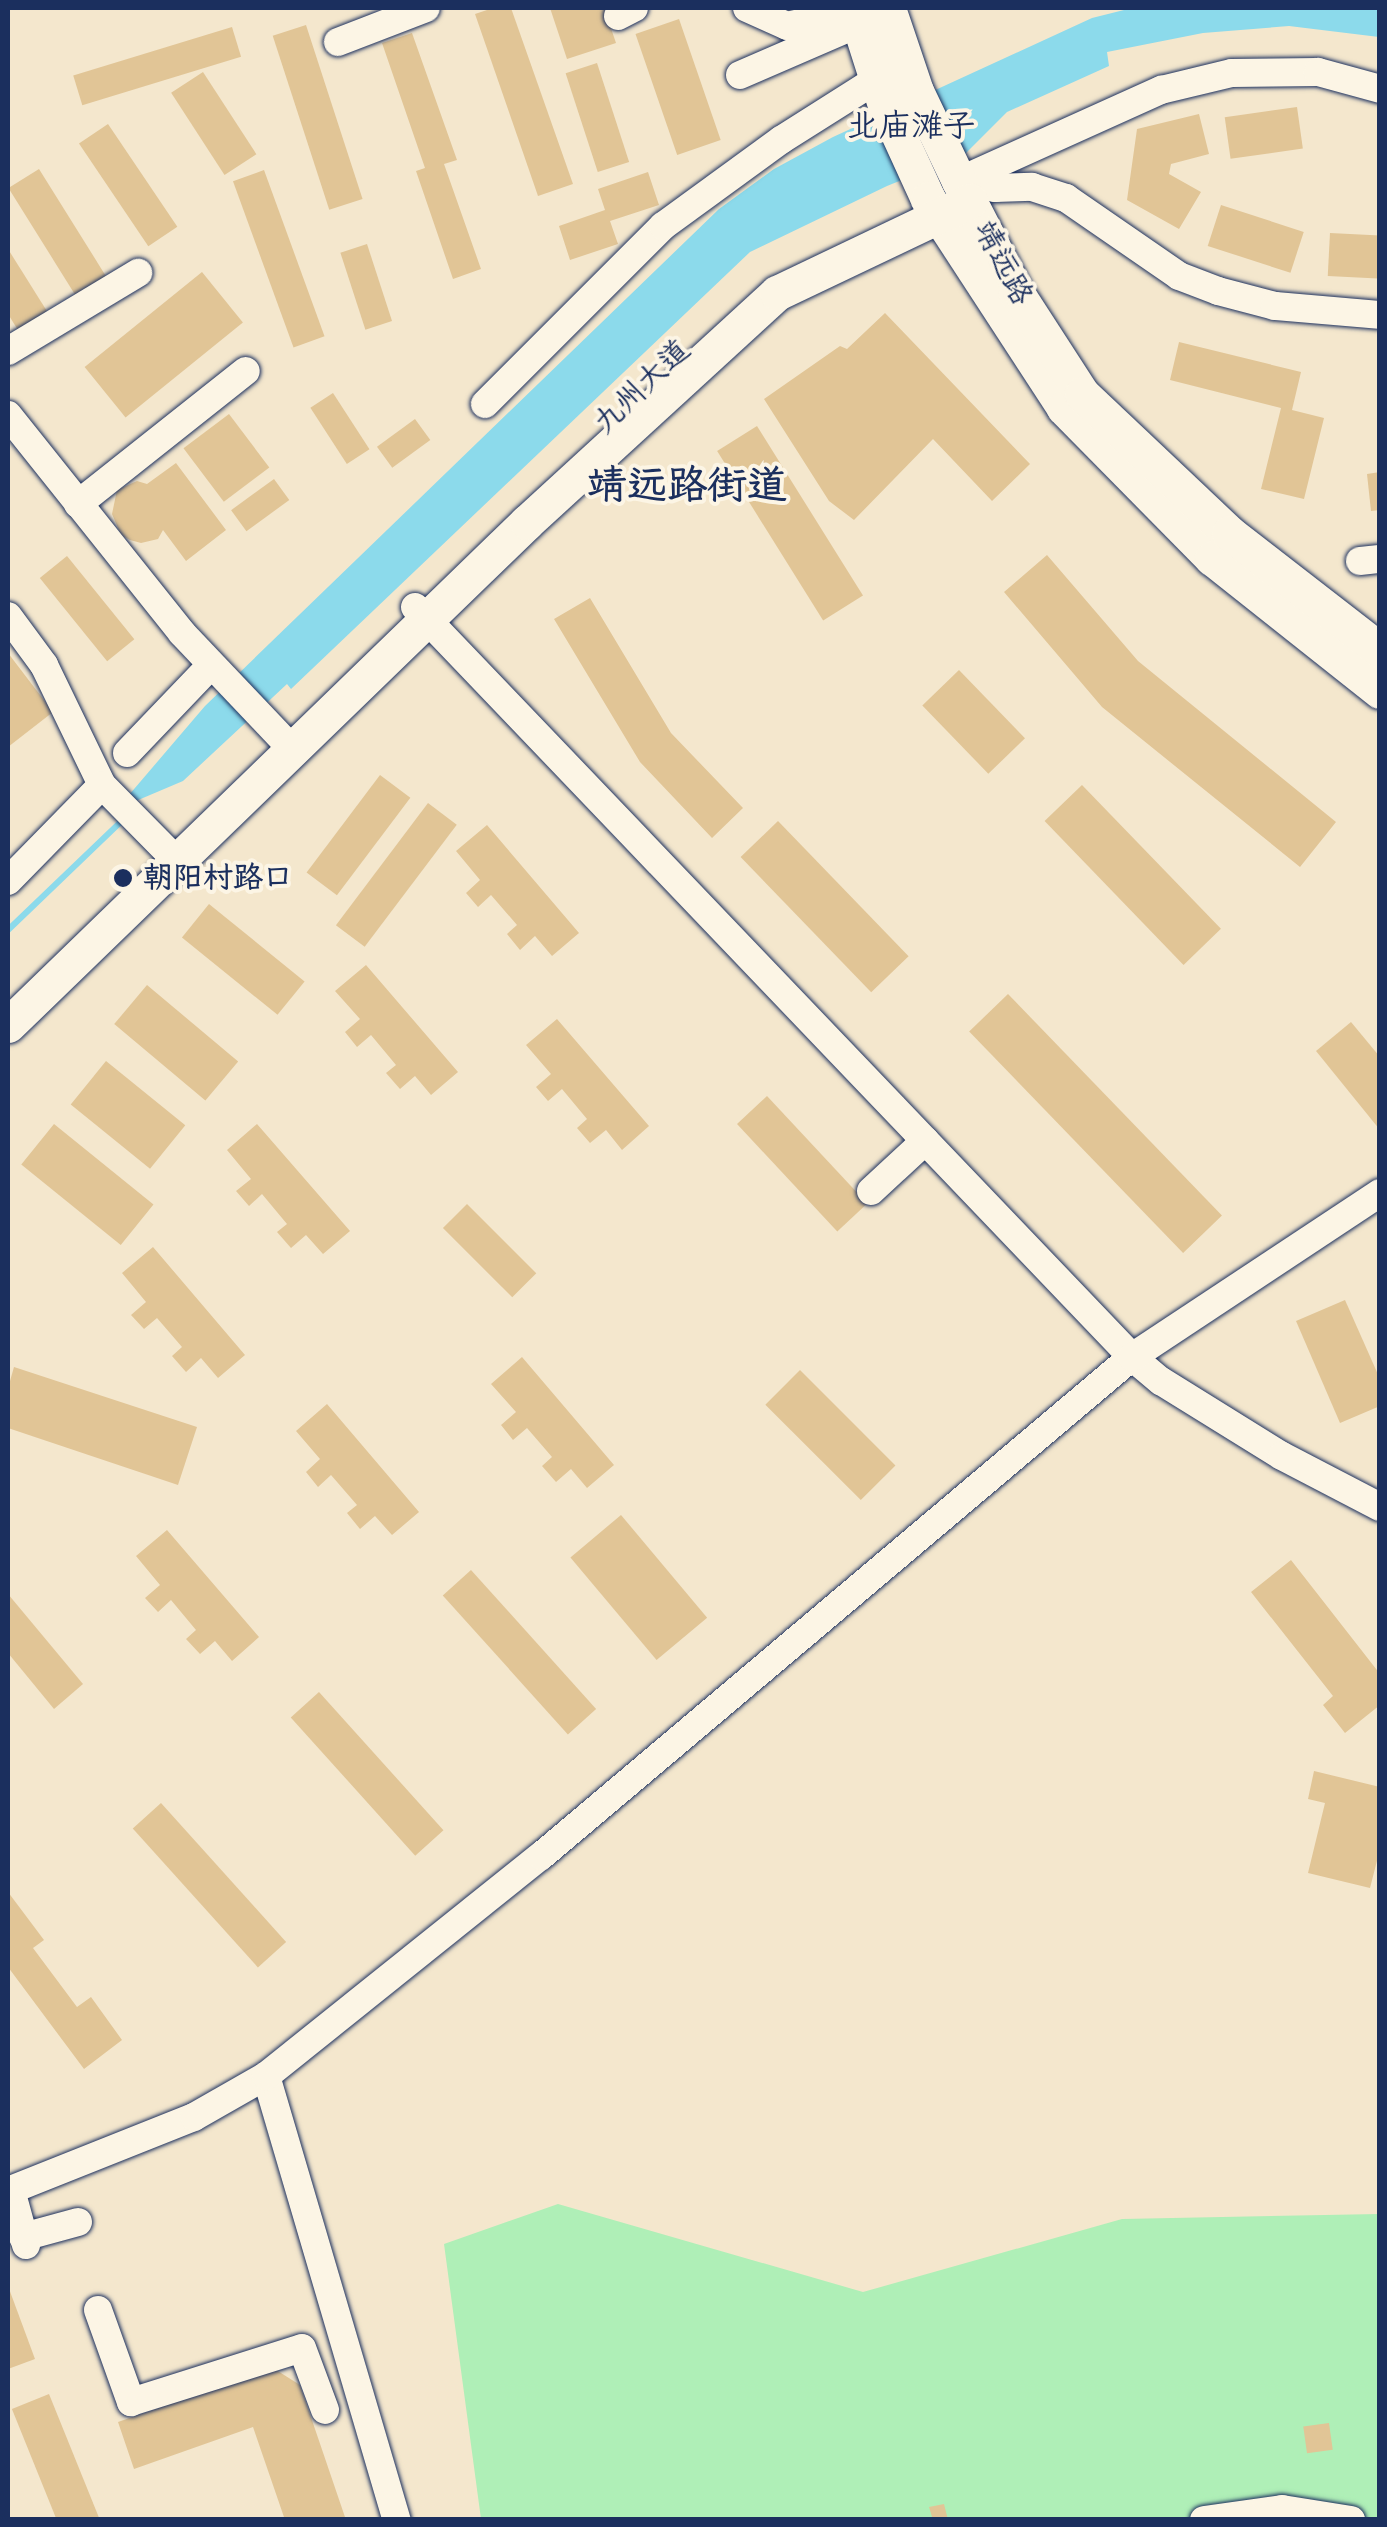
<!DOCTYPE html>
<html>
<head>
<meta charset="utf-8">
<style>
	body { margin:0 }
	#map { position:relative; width:1387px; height:2527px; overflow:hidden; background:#f4e7cd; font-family:"Balsamiq Sans","LXGW WenKai TC",sans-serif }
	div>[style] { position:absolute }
	.green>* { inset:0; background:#afefb7 }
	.water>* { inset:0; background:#8cdaeb }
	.stream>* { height:6px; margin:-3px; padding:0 3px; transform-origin:3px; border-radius:3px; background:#8cdaeb }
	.building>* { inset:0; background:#e1c596; transform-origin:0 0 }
	.roads { filter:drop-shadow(0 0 2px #1b2f5e) drop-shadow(0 0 2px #1b2f5e) }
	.minor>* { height:28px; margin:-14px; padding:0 14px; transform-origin:14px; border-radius:14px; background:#fcf5e5 }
	.major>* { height:35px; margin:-17.5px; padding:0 17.5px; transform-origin:17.5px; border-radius:17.5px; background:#fcf5e5 }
	.dots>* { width:28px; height:28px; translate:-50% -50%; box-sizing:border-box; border:5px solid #fcf5e5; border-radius:50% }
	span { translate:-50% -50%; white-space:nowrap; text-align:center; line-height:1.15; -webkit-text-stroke:8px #fcf5e5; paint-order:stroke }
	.street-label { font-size:30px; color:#1b2f5e }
	.poi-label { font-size:30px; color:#1b2f5e; font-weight:700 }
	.left { translate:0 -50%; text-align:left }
	.neighbourhood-label { font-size:32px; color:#1b2f5e }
	.district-label { font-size:40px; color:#1b2f5e; font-weight:700 }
	.frame { position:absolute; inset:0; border:10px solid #1b2f5e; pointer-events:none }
</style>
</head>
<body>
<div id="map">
	<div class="green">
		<i style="clip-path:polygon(558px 2204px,863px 2292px,1122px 2219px,1379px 2214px,1379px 2519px,481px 2519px,444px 2244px)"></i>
	</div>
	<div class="water">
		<i style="clip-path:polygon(1132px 8px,1379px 8px,1379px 37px,1289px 26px,1203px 33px,1107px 52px,1109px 66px,1007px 112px,964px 155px,887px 186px,750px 252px,291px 689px,287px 684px,183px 781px,117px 809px,205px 706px,719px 209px,774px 169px,833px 137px,1092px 18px)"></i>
	</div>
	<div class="stream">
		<i style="left:8px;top:930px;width:163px;rotate:-43.8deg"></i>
	</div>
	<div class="building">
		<i style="clip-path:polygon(493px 8px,511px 8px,573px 184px,538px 196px,475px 14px)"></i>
		<i style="clip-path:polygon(550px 8px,604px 8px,616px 43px,567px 59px)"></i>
		<i style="left:679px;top:19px;width:128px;height:46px;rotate:71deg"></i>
		<i style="left:306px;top:25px;width:183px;height:35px;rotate:72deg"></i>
		<i style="left:232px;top:27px;width:31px;height:166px;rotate:73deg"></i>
		<i style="clip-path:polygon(412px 33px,457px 160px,444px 164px,481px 269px,453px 279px,416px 171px,425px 168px,382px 43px)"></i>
		<i style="left:597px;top:63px;width:104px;height:33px;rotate:72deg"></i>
		<i style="left:203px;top:72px;width:98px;height:38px;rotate:57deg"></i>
		<i style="left:1297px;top:107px;width:42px;height:73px;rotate:82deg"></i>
		<i style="clip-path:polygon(1199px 114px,1209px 154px,1171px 164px,1169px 174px,1201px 192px,1179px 229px,1127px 200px,1137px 129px)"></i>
		<i style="left:108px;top:124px;width:124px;height:35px;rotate:56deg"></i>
		<i style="left:39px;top:169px;width:134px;height:36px;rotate:58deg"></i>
		<i style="left:264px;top:170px;width:177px;height:33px;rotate:70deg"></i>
		<i style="clip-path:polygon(648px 172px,659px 205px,610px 221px,618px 244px,570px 260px,559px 226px,605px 210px,598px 189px)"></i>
		<i style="left:1221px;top:205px;width:87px;height:43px;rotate:18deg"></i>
		<i style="left:1330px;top:233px;width:50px;height:43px;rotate:3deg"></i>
		<i style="left:367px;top:244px;width:81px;height:28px;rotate:72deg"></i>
		<i style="clip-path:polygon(8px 249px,50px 316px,21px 335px,8px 314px)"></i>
		<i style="left:202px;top:272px;width:65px;height:151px;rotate:51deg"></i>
		<i style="clip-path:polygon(885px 313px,1030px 464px,992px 501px,933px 439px,854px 520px,829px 501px,764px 399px,840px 346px,847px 349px)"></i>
		<i style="clip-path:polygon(1179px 342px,1301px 372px,1292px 410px,1324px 418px,1304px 499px,1261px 489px,1281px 408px,1170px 380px)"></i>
		<i style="left:333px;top:393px;width:67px;height:27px;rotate:57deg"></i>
		<i style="left:229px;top:414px;width:67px;height:57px;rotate:53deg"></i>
		<i style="left:415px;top:419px;width:26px;height:47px;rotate:54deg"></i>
		<i style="left:757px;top:426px;width:200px;height:47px;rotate:58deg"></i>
		<i style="clip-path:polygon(176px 463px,226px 530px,186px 561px,163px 530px,158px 539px,141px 543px,130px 540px,121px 535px,112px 514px,117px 490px,137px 481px,147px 484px)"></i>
		<i style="clip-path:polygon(1380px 472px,1380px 510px,1371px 511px,1367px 474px)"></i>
		<i style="left:274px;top:479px;width:26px;height:53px;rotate:54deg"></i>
		<i style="clip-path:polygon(1047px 555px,1138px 661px,1336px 822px,1300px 867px,1102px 707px,1004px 592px)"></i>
		<i style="left:67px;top:556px;width:107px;height:35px;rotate:51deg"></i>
		<i style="clip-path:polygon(590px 598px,671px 733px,743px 808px,712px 838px,640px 762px,554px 619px)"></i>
		<i style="clip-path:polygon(8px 653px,53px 712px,8px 747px)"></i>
		<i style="left:959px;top:670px;width:95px;height:51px;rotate:46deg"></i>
		<i style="left:380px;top:775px;width:38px;height:122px;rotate:37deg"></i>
		<i style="left:1082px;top:785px;width:200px;height:52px;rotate:46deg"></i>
		<i style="left:428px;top:803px;width:36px;height:153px;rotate:37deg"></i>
		<i style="left:778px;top:821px;width:188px;height:52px;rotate:46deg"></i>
		<i style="clip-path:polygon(487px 825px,579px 933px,552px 956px,535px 936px,520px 950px,507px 934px,517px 925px,491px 895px,478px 907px,466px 893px,480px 880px,456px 851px)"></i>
		<i style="left:209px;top:904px;width:123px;height:43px;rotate:39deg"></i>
		<i style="clip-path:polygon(366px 965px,458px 1072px,431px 1095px,415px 1076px,400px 1089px,386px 1073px,396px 1065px,371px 1035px,357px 1047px,345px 1032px,360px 1019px,335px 991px)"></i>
		<i style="left:147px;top:985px;width:119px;height:51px;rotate:40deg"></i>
		<i style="left:1008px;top:994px;width:308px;height:54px;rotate:46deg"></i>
		<i style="clip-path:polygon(557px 1019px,649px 1126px,622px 1150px,606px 1130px,590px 1143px,577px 1128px,587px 1119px,562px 1089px,548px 1101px,536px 1087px,551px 1074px,526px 1045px)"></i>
		<i style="clip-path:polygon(1351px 1022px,1380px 1057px,1380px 1130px,1316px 1051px)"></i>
		<i style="left:106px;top:1061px;width:102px;height:56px;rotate:39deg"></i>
		<i style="left:767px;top:1096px;width:147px;height:41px;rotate:47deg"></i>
		<i style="left:54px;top:1124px;width:128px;height:52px;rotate:39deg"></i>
		<i style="clip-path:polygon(257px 1124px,350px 1231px,323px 1254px,306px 1235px,291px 1248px,277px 1232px,287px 1224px,262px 1194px,249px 1206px,236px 1191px,251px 1179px,227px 1150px)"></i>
		<i style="left:467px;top:1204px;width:98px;height:34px;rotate:45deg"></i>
		<i style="clip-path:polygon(153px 1247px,245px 1355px,218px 1378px,201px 1358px,186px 1372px,172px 1356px,182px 1347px,157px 1318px,144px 1329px,131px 1315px,146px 1302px,122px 1273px)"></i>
		<i style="clip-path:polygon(1345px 1300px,1380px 1379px,1380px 1406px,1340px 1423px,1296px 1321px)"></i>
		<i style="clip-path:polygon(522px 1357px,614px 1465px,587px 1488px,571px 1469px,556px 1482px,542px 1466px,552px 1457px,527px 1428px,513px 1440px,501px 1425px,516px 1412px,491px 1384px)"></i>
		<i style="clip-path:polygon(14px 1367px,197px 1427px,178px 1485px,8px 1428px,8px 1388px)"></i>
		<i style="left:800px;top:1370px;width:135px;height:49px;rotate:45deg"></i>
		<i style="clip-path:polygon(327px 1404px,419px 1512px,392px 1535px,375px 1516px,360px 1529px,347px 1513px,357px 1505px,331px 1475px,318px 1487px,306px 1472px,320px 1459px,296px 1431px)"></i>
		<i style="left:621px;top:1515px;width:134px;height:66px;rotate:50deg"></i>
		<i style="clip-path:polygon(167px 1530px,259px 1637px,232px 1661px,215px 1641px,200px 1654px,186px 1639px,196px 1630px,171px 1600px,158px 1612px,145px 1598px,160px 1585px,136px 1556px)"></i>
		<i style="clip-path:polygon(1291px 1560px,1380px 1674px,1380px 1705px,1345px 1733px,1323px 1705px,1333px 1696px,1251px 1592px)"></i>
		<i style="left:471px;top:1570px;width:187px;height:38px;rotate:48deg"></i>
		<i style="clip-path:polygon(8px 1594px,83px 1684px,54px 1709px,8px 1653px)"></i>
		<i style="left:319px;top:1692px;width:186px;height:38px;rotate:48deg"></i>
		<i style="clip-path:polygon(1314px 1771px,1380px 1787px,1380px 1849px,1370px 1888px,1308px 1873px,1325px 1803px,1308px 1799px)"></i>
		<i style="left:161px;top:1803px;width:187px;height:38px;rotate:48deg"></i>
		<i style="clip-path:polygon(8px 1892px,44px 1940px,33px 1948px,77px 2007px,91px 1997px,122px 2040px,84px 2069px,8px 1967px)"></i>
		<i style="clip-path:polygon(8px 2286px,35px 2359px,8px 2369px)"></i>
		<i style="clip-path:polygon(273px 2368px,300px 2385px,346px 2520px,285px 2520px,253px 2427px,134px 2469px,118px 2422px)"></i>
		<i style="left:49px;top:2394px;width:136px;height:40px;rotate:68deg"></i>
		<i style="left:1329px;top:2423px;width:27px;height:26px;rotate:82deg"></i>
		<i style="clip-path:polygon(944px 2504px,948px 2520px,933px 2520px,929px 2507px)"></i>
	</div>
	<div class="roads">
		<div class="minor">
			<i style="left:747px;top:8px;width:44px;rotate:24.2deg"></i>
			<i style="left:787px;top:26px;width:22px;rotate:-13deg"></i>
			<i style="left:808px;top:21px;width:43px;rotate:4deg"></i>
			<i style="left:618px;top:16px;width:18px;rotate:-27deg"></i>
			<i style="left:338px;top:42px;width:94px;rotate:-21.1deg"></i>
			<i style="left:740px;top:75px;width:129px;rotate:-23.4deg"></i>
			<i style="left:959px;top:181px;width:37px;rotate:11deg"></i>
			<i style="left:995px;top:188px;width:37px;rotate:-2deg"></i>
			<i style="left:1032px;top:187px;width:36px;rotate:18deg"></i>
			<i style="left:1066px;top:198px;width:137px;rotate:34.6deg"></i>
			<i style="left:1179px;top:276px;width:42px;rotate:21deg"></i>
			<i style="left:1218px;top:291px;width:59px;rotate:14.7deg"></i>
			<i style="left:1275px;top:306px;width:105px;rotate:4.9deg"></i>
			<i style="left:959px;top:181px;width:222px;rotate:-24.3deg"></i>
			<i style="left:1161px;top:90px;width:73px;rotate:-13.5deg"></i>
			<i style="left:1232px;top:73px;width:86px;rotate:-0.7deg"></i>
			<i style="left:1318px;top:72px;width:64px;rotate:15.3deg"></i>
			<i style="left:8px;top:351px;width:152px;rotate:-31deg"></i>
			<i style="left:485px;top:404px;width:252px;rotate:-45deg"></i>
			<i style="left:663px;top:226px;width:146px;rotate:-36.1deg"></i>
			<i style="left:781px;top:140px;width:112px;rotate:-32.3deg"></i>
			<i style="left:8px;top:415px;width:279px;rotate:51.4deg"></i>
			<i style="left:182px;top:633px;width:164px;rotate:46.5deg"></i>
			<i style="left:78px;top:504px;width:214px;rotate:-38.4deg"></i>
			<i style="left:1360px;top:561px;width:20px;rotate:-6deg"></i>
			<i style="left:415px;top:607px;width:1038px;rotate:46.29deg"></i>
			<i style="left:1132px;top:1357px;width:38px;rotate:40deg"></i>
			<i style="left:1161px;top:1381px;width:142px;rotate:31.8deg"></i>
			<i style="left:1282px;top:1456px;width:110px;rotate:27.5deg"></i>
			<i style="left:8px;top:616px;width:61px;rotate:53.7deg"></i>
			<i style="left:44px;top:665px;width:133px;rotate:64.2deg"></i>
			<i style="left:127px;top:753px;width:122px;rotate:-46.3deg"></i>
			<i style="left:8px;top:881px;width:134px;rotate:-45.6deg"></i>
			<i style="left:102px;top:785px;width:108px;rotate:45.4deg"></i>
			<i style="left:871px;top:1191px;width:74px;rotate:-42.8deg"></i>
			<i style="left:266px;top:2076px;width:463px;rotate:73.6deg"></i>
			<i style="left:11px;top:2190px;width:57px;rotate:74.7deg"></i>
			<i style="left:8px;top:2191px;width:200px;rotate:-21.7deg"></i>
			<i style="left:194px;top:2117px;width:83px;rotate:-29.7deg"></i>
			<i style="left:266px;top:2076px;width:352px;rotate:-38.7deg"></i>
			<i style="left:541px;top:1856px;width:773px;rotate:-40.18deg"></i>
			<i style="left:1132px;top:1357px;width:297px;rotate:-33.5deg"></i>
			<i style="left:23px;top:2237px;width:57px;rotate:-15.3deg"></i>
			<i style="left:98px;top:2310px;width:98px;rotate:70.3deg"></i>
			<i style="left:131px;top:2402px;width:179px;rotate:-17.5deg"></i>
			<i style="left:302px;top:2348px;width:66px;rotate:69.6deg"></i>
			<i style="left:1204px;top:2520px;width:79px;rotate:-8deg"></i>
			<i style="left:1282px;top:2509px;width:70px;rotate:9.1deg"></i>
		</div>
		<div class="major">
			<i style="left:854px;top:8px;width:102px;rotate:72.3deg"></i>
			<i style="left:885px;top:105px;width:103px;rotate:65.4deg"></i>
			<i style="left:928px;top:199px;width:249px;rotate:56.9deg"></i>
			<i style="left:1064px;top:408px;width:211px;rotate:45.4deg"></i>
			<i style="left:1212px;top:558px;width:214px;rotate:38.4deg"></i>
			<i style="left:888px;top:8px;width:88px;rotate:71.4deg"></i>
			<i style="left:916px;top:91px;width:100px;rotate:64.5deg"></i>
			<i style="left:959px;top:181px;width:125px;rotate:62.8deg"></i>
			<i style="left:1016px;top:292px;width:121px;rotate:57.1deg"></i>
			<i style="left:1082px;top:394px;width:202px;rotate:43.4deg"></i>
			<i style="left:1229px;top:533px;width:191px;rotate:37.8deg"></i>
			<i style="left:8px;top:1025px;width:723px;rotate:-44.1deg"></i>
			<i style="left:527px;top:522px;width:339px;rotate:-42.5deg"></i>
			<i style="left:777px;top:293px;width:214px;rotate:-25.5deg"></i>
		</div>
	</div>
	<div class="dots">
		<i style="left:123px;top:878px;background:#1b2f5e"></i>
	</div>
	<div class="street-label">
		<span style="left:1003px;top:263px;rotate:62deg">靖远路</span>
		<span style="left:642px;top:387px;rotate:-44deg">九州大道</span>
	</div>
	<div class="poi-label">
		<span class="left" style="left:143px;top:878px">朝阳村路口</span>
	</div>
	<div class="neighbourhood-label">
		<span style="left:911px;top:127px">北庙滩子</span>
	</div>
	<div class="district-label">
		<span style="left:687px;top:486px">靖远路街道</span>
	</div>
	<div class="frame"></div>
</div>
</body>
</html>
